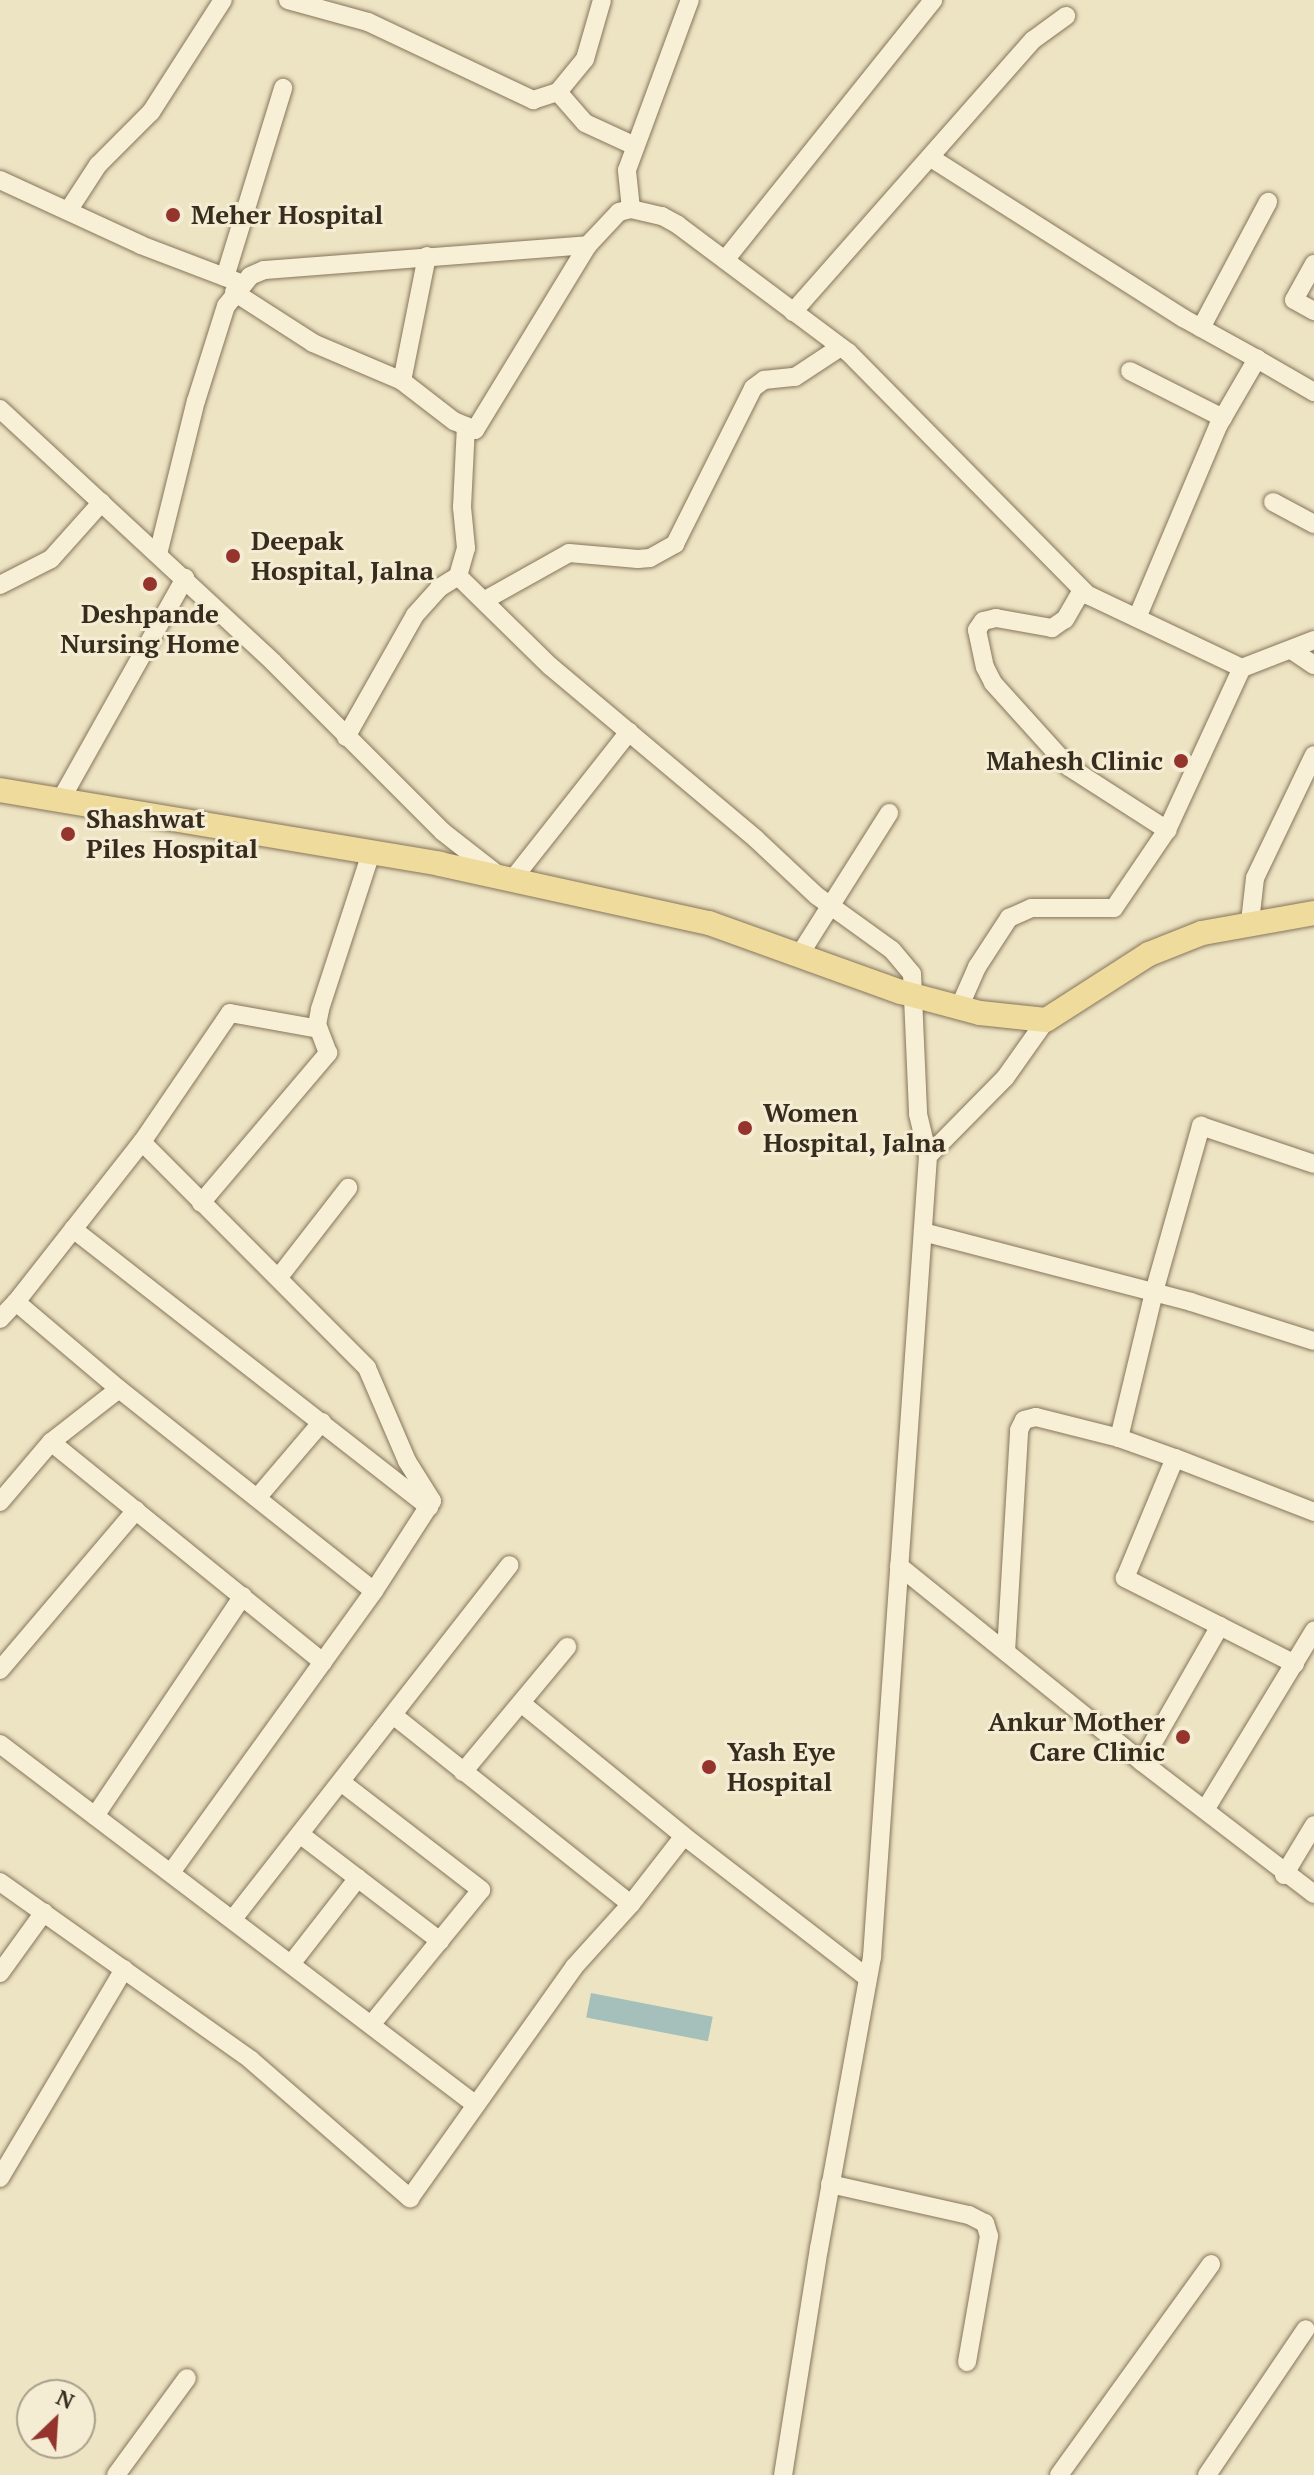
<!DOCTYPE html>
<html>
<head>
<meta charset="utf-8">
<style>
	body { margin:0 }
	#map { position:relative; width:1314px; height:2475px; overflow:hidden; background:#ede4c3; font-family:"PT Serif",serif }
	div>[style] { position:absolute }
	.water>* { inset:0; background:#a5c0ba; transform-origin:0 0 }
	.roads { filter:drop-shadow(0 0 2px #86755b) drop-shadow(0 0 2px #86755b) }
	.minor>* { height:18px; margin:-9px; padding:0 9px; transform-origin:9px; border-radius:9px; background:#f8f0d6 }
	.major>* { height:24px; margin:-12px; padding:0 12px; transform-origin:12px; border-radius:12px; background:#efdb9c }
	.dots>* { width:22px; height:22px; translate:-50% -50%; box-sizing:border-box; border:4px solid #f4edd3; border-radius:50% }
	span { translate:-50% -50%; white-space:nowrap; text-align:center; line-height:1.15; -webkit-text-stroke:6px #f4edd3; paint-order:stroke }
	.poi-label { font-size:26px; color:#372c1e; font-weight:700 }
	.left { translate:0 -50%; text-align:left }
	.right { translate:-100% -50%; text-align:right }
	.north { position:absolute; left:16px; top:2379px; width:80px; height:80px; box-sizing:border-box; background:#f4edd3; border:2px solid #a8a08b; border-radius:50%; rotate:25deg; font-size:22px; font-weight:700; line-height:32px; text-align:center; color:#372c1e }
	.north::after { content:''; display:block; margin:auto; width:28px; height:36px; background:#94342c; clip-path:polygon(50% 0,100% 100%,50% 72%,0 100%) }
</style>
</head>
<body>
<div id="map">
	<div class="water">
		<i style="left:591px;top:1993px;width:124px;height:25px;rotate:11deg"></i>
	</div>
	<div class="roads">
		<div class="minor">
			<i style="left:288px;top:0;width:83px;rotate:15.4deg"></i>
			<i style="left:368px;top:22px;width:183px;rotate:25.3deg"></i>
			<i style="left:533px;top:100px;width:26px;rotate:-18deg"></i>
			<i style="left:558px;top:92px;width:43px;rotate:-50.7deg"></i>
			<i style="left:585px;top:59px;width:61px;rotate:-73.9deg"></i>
			<i style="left:558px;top:92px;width:41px;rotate:48.9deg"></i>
			<i style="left:585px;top:123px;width:55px;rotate:24.7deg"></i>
			<i style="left:931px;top:158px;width:299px;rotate:32.4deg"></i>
			<i style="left:1183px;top:318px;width:85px;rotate:29deg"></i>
			<i style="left:0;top:180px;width:155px;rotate:24.7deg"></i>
			<i style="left:141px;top:245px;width:109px;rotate:20.9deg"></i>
			<i style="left:631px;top:209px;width:39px;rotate:-96deg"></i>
			<i style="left:627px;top:170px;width:181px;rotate:-69.7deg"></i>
			<i style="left:68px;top:211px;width:55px;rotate:-56.9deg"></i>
			<i style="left:98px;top:165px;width:75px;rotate:-45deg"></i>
			<i style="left:151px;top:112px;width:133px;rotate:-57.3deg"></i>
			<i style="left:427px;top:256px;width:127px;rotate:101.3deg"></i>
			<i style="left:402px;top:381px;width:66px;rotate:37.6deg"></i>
			<i style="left:454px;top:421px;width:23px;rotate:23deg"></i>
			<i style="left:475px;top:430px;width:217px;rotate:-58.6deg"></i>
			<i style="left:725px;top:260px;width:333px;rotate:-51.3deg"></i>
			<i style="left:1314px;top:264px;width:41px;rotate:119.1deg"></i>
			<i style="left:1294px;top:300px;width:23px;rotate:29deg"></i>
			<i style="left:225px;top:277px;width:198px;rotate:-72.9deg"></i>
			<i style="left:234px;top:292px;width:94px;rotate:32.8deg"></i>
			<i style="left:313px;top:343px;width:97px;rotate:23.1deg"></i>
			<i style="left:793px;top:312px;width:363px;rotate:-48.6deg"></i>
			<i style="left:1033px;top:40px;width:41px;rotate:-36deg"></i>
			<i style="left:1201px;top:328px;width:143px;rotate:-62deg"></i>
			<i style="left:1130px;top:371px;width:104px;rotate:26.8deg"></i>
			<i style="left:0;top:409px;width:372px;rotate:42.8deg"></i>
			<i style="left:273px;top:662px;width:240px;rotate:45deg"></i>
			<i style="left:443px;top:832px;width:68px;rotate:37.9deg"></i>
			<i style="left:1273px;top:502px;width:47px;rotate:28.2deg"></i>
			<i style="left:158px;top:554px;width:158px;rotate:-76.1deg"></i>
			<i style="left:196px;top:401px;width:100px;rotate:-72.5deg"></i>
			<i style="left:226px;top:306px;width:38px;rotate:-51deg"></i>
			<i style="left:250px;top:276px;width:15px;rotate:-23deg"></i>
			<i style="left:264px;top:270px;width:325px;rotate:-4.4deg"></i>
			<i style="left:588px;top:245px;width:45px;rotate:-46.8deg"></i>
			<i style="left:619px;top:212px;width:12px;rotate:-14deg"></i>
			<i style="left:631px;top:209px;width:32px;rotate:13deg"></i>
			<i style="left:662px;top:216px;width:18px;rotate:29deg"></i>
			<i style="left:678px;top:225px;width:212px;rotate:36.8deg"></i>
			<i style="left:848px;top:352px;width:342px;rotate:45.4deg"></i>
			<i style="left:1088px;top:595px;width:170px;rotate:25.4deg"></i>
			<i style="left:1242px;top:668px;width:77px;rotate:-21.3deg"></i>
			<i style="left:458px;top:576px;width:129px;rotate:44.4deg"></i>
			<i style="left:550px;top:666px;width:269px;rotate:40deg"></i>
			<i style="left:756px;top:839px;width:83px;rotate:43.1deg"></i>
			<i style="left:817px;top:896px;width:92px;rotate:35.8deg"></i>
			<i style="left:892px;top:950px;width:31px;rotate:50deg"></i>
			<i style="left:912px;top:974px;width:140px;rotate:87.5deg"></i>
			<i style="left:918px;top:1114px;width:43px;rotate:76.6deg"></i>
			<i style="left:928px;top:1156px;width:803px;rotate:94deg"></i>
			<i style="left:872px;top:1957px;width:296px;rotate:100.3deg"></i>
			<i style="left:819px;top:2248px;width:230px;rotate:99deg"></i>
			<i style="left:0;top:585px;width:57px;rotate:-27deg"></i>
			<i style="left:51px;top:559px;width:76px;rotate:-48.2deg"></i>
			<i style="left:1082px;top:590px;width:34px;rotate:120deg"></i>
			<i style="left:1065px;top:619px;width:16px;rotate:145deg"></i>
			<i style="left:1052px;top:628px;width:57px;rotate:-169.9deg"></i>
			<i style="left:996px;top:618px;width:13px;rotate:167deg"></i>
			<i style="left:983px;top:621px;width:11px;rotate:124deg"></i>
			<i style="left:977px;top:630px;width:38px;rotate:78deg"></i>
			<i style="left:985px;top:667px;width:18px;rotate:63deg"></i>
			<i style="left:993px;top:683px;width:113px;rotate:47.9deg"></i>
			<i style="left:1069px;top:767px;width:117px;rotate:32.7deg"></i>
			<i style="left:485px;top:600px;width:96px;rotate:-29.2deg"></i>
			<i style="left:569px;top:553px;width:69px;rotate:5deg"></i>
			<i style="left:638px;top:559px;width:12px;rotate:-5deg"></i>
			<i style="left:650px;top:558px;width:29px;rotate:-29deg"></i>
			<i style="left:675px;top:544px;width:174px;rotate:-63.4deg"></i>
			<i style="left:753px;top:388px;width:14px;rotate:-36deg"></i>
			<i style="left:764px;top:380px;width:31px;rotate:-6deg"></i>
			<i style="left:795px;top:377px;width:53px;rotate:-33.4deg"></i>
			<i style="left:1137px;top:618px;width:208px;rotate:-67.1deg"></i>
			<i style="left:1218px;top:426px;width:78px;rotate:-59.8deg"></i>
			<i style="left:1257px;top:359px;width:66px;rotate:30.1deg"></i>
			<i style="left:1293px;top:651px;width:25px;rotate:34deg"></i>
			<i style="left:346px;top:737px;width:140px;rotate:-60.5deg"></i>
			<i style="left:415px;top:615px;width:36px;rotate:-48deg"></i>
			<i style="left:439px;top:588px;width:22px;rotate:-32deg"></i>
			<i style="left:458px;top:576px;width:29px;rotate:-74deg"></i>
			<i style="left:466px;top:548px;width:41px;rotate:-95.6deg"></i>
			<i style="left:462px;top:507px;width:81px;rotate:-87.2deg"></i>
			<i style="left:60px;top:801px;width:256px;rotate:-60.7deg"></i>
			<i style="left:512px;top:880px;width:189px;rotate:-51.7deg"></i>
			<i style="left:1250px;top:922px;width:44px;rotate:-83.5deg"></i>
			<i style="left:1255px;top:878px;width:136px;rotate:-64.4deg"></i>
			<i style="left:800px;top:954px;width:167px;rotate:-57.7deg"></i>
			<i style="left:959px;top:1008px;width:45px;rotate:-66.3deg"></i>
			<i style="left:977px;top:967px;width:59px;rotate:-56.9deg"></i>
			<i style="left:1009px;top:918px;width:24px;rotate:-24deg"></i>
			<i style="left:1031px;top:908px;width:83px"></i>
			<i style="left:1114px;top:908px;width:94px;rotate:-55.8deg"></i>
			<i style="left:1167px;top:830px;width:179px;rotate:-65.2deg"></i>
			<i style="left:142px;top:1142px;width:156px;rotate:-55.7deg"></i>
			<i style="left:230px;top:1013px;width:90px;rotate:10.2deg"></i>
			<i style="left:928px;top:1156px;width:110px;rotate:-45.4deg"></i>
			<i style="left:1005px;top:1078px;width:71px;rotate:-54.7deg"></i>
			<i style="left:201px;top:1203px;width:197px;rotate:-49.7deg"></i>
			<i style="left:328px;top:1053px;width:30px;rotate:-111deg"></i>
			<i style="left:317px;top:1025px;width:16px;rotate:-79deg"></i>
			<i style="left:320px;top:1009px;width:164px;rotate:-71.9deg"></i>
			<i style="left:73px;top:1229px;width:452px;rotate:38deg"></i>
			<i style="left:923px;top:1232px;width:277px;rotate:14.6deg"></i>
			<i style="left:1191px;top:1302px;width:129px;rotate:17.6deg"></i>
			<i style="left:279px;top:1277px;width:113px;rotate:-52.2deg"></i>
			<i style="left:0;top:1319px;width:23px;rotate:-47deg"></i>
			<i style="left:119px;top:1389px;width:135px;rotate:-139.8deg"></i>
			<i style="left:16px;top:1302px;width:204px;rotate:-51.8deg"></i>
			<i style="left:142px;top:1142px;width:319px;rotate:45.1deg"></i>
			<i style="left:367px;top:1368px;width:101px;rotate:66.7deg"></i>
			<i style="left:407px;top:1461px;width:47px;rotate:58deg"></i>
			<i style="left:432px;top:1501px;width:107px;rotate:122.8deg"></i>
			<i style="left:1119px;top:1438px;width:150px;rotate:-76.5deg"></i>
			<i style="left:1154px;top:1292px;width:173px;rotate:-74.2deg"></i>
			<i style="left:1201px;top:1126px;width:119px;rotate:18.6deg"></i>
			<i style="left:51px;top:1442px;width:350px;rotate:39deg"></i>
			<i style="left:257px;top:1498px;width:100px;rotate:-49.5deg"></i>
			<i style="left:0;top:1502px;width:79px;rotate:-49.6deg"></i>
			<i style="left:51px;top:1442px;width:86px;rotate:-37.9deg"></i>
			<i style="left:119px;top:1389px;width:325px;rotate:38.4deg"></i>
			<i style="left:374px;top:1591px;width:347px;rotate:125.8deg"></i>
			<i style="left:899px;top:1566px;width:312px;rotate:38.9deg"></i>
			<i style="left:1142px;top:1762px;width:217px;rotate:37.5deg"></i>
			<i style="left:1006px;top:1652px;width:222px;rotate:-86.6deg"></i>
			<i style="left:1019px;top:1430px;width:11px;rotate:-63deg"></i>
			<i style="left:1024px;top:1420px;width:12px;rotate:-14deg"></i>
			<i style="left:1036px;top:1417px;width:86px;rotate:14.2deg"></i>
			<i style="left:1119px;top:1438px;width:59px;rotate:19.7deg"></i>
			<i style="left:1295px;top:1664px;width:191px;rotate:-153.2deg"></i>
			<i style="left:1125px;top:1578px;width:130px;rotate:-67.4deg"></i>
			<i style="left:1175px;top:1458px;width:149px;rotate:21.2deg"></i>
			<i style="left:0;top:1670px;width:210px;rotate:-49.6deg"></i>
			<i style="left:521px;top:1703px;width:210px;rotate:39.2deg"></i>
			<i style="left:393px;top:1715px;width:304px;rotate:38.5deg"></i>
			<i style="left:0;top:1744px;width:597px;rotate:37.18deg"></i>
			<i style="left:1142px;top:1762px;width:157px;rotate:-60.2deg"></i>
			<i style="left:463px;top:1772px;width:163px;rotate:-50.2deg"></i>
			<i style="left:341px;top:1782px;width:177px;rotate:37.6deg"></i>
			<i style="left:481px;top:1890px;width:174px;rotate:129.2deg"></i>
			<i style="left:1205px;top:1810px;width:210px;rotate:-58.7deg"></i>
			<i style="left:95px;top:1816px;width:265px;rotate:-56.1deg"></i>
			<i style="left:301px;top:1835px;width:175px;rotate:37.3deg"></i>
			<i style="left:1284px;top:1875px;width:58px;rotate:-59deg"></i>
			<i style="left:0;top:1882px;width:308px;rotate:35.3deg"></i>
			<i style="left:251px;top:2060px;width:211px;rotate:41deg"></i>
			<i style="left:410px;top:2198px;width:283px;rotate:-54.6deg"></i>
			<i style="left:574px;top:1967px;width:85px;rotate:-47.9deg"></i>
			<i style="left:631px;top:1904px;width:86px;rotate:-52.1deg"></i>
			<i style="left:684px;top:1836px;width:232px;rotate:37.7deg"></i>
			<i style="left:233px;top:1919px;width:449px;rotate:-52deg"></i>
			<i style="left:291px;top:1964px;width:109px;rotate:-52.1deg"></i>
			<i style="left:0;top:1973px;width:75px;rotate:-54.2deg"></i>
			<i style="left:0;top:2178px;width:243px;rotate:-59.3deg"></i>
			<i style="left:830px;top:2184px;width:142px;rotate:12.6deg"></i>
			<i style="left:969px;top:2215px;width:18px;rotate:27deg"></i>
			<i style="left:985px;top:2223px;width:14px;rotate:73deg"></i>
			<i style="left:989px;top:2236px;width:128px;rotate:99.9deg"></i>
			<i style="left:116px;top:2475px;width:120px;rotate:-53.8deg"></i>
			<i style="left:1059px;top:2475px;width:260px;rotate:-54.2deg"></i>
			<i style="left:1207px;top:2475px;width:176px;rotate:-55.9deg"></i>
		</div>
		<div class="major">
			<i style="left:0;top:790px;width:446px;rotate:9.5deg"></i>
			<i style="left:440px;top:864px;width:275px;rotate:12.4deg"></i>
			<i style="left:709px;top:923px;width:204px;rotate:19.8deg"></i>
			<i style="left:901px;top:992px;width:82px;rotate:14.9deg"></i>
			<i style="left:980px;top:1013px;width:66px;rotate:6.1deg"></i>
			<i style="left:1046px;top:1020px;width:122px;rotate:-32.7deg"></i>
			<i style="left:1149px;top:954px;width:57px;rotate:-21.6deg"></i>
			<i style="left:1202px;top:933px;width:114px;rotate:-10.1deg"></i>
		</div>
	</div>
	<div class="dots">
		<i style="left:173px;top:215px;background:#94342c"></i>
		<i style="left:233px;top:556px;background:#94342c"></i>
		<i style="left:150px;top:584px;background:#94342c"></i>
		<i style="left:1181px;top:761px;background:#94342c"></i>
		<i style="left:68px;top:834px;background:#94342c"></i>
		<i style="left:745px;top:1128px;background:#94342c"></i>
		<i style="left:1183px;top:1737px;background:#94342c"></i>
		<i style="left:709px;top:1767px;background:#94342c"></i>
	</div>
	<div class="poi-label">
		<span class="left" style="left:191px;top:215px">Meher Hospital</span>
		<span class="left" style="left:251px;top:556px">Deepak<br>Hospital, Jalna</span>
		<span style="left:150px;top:629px">Deshpande<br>Nursing Home</span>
		<span class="right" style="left:1163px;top:761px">Mahesh Clinic</span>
		<span class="left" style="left:86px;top:834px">Shashwat<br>Piles Hospital</span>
		<span class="left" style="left:763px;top:1128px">Women<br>Hospital, Jalna</span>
		<span class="right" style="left:1165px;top:1737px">Ankur Mother<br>Care Clinic</span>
		<span class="left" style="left:727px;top:1767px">Yash Eye<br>Hospital</span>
	</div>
	<div class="north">N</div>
</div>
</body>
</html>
